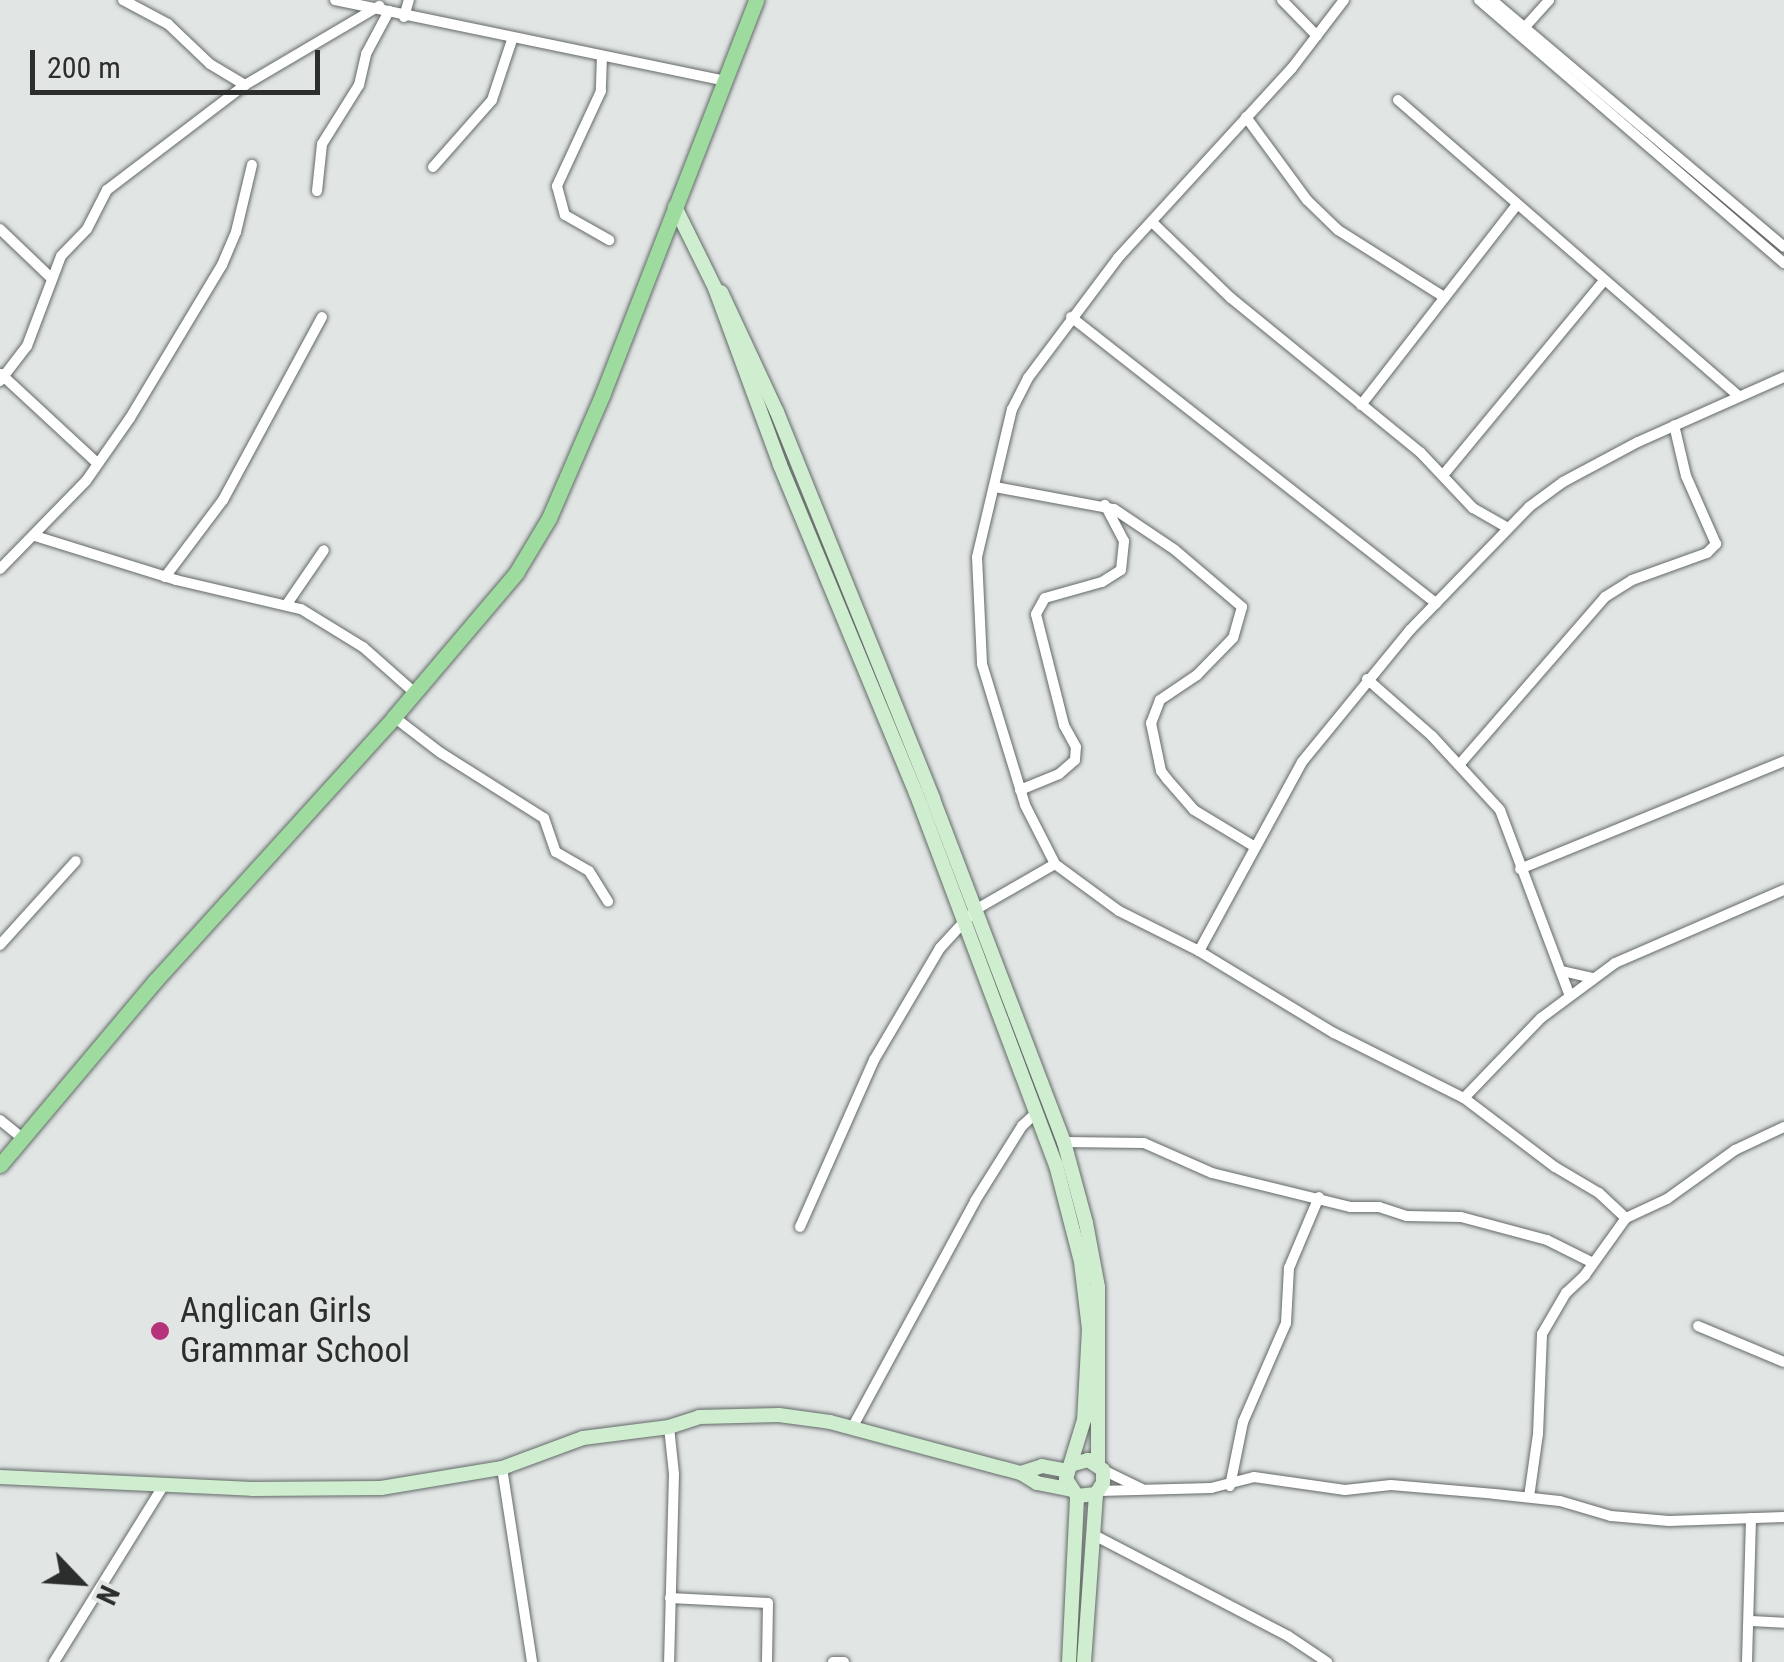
<!DOCTYPE html>
<html>
<head>
<meta charset="utf-8">
<style>
	body { margin:0 }
	#map { position:relative; width:1784px; height:1662px; overflow:hidden; background:#e1e6e5; font-family:"Roboto Condensed",sans-serif }
	div>[style] { position:absolute }
	.roads { filter:drop-shadow(0 0 2px #646968) drop-shadow(0 0 2px #646968) }
	.street>* { height:10px; margin:-5px; padding:0 5px; transform-origin:5px; border-radius:5px; background:#fff }
	.secondary>* { height:14px; margin:-7px; padding:0 7px; transform-origin:7px; border-radius:7px; background:#ceeecf }
	.primary>* { height:15px; margin:-7.5px; padding:0 7.5px; transform-origin:7.5px; border-radius:7.5px; background:#9ddc9e }
	.dots>* { width:28px; height:28px; translate:-50% -50%; box-sizing:border-box; border:5px solid #e1e6e5; border-radius:50% }
	span { translate:-50% -50%; white-space:nowrap; text-align:center; line-height:1.15; -webkit-text-stroke:8px #e1e6e5; paint-order:stroke }
	.poi-label { font-size:35px; color:#2c2e2e }
	.left { translate:0 -50%; text-align:left }
	.north { position:absolute; left:30px; top:1532px; width:100px; height:100px; -webkit-text-stroke:8px #e1e6e5; paint-order:stroke; rotate:115deg; font-size:28px; font-weight:700; line-height:40px; text-align:center; color:#2c2e2e }
	.north::after { content:''; display:block; margin:auto; width:35px; height:45px; background:#2c2e2e; clip-path:polygon(50% 0,100% 100%,50% 72%,0 100%) }
	.scale { position:absolute; left:30px; top:50px; width:290px; height:45px; box-sizing:border-box; border:5px solid #2c2e2e; border-top:0; padding-left:12px; font-size:30px; line-height:35px; white-space:nowrap; color:#2c2e2e; -webkit-text-stroke:8px #e1e6e5; paint-order:stroke }
</style>
</head>
<body>
<div id="map">
	<div class="roads">
		<div class="street">
			<i style="left:123px;top:0;width:51px;rotate:28.1deg"></i>
			<i style="left:168px;top:24px;width:58px;rotate:43.6deg"></i>
			<i style="left:210px;top:64px;width:41px;rotate:31deg"></i>
			<i style="left:335px;top:0;width:395px;rotate:11.7deg"></i>
			<i style="left:1282px;top:0;width:50px;rotate:45.8deg"></i>
			<i style="left:1344px;top:0;width:86px;rotate:127.4deg"></i>
			<i style="left:1292px;top:68px;width:258px;rotate:132.5deg"></i>
			<i style="left:1118px;top:258px;width:150px;rotate:126.9deg"></i>
			<i style="left:1028px;top:378px;width:35px;rotate:117deg"></i>
			<i style="left:1012px;top:409px;width:152px;rotate:103.3deg"></i>
			<i style="left:977px;top:557px;width:107px;rotate:87.3deg"></i>
			<i style="left:982px;top:664px;width:147px;rotate:73deg"></i>
			<i style="left:1025px;top:805px;width:66px;rotate:63deg"></i>
			<i style="left:1055px;top:864px;width:79px;rotate:36.3deg"></i>
			<i style="left:1119px;top:911px;width:89px;rotate:26.6deg"></i>
			<i style="left:1199px;top:951px;width:158px;rotate:31.3deg"></i>
			<i style="left:1334px;top:1033px;width:145px;rotate:26.6deg"></i>
			<i style="left:1464px;top:1098px;width:114px;rotate:37.2deg"></i>
			<i style="left:1555px;top:1167px;width:51px;rotate:30.6deg"></i>
			<i style="left:1599px;top:1193px;width:37px;rotate:43deg"></i>
			<i style="left:1479px;top:0;width:403px;rotate:40.8deg"></i>
			<i style="left:1492px;top:0;width:382px;rotate:40.2deg"></i>
			<i style="left:404px;top:17px;width:18px;rotate:-74deg"></i>
			<i style="left:1525px;top:27px;width:36px;rotate:-48deg"></i>
			<i style="left:602px;top:56px;width:35px;rotate:92deg"></i>
			<i style="left:601px;top:91px;width:105px;rotate:114.9deg"></i>
			<i style="left:557px;top:186px;width:30px;rotate:75deg"></i>
			<i style="left:565px;top:215px;width:51px;rotate:29.6deg"></i>
			<i style="left:1398px;top:100px;width:452px;rotate:41deg"></i>
			<i style="left:1246px;top:117px;width:103px;rotate:53.7deg"></i>
			<i style="left:1307px;top:200px;width:43px;rotate:44.1deg"></i>
			<i style="left:1338px;top:230px;width:125px;rotate:32.3deg"></i>
			<i style="left:433px;top:167px;width:89px;rotate:-48.6deg"></i>
			<i style="left:492px;top:100px;width:66px;rotate:-71.6deg"></i>
			<i style="left:317px;top:191px;width:47px;rotate:-83.9deg"></i>
			<i style="left:322px;top:144px;width:70px;rotate:-57.9deg"></i>
			<i style="left:359px;top:85px;width:32px;rotate:-77deg"></i>
			<i style="left:366px;top:54px;width:49px;rotate:-61.9deg"></i>
			<i style="left:1152px;top:222px;width:110px;rotate:43.9deg"></i>
			<i style="left:1231px;top:298px;width:244px;rotate:39.2deg"></i>
			<i style="left:1420px;top:452px;width:77px;rotate:46.6deg"></i>
			<i style="left:1473px;top:508px;width:40px;rotate:29.7deg"></i>
			<i style="left:0;top:229px;width:69px;rotate:43.8deg"></i>
			<i style="left:1071px;top:317px;width:464px;rotate:38.1deg"></i>
			<i style="left:1px;top:374px;width:131px;rotate:42.8deg"></i>
			<i style="left:0;top:381px;width:44px;rotate:-52.4deg"></i>
			<i style="left:27px;top:346px;width:96px;rotate:-69.3deg"></i>
			<i style="left:61px;top:256px;width:37px;rotate:-46deg"></i>
			<i style="left:87px;top:229px;width:44px;rotate:-62.9deg"></i>
			<i style="left:107px;top:190px;width:173px;rotate:-37.3deg"></i>
			<i style="left:245px;top:85px;width:156px;rotate:-30.5deg"></i>
			<i style="left:1361px;top:405px;width:252px;rotate:-52.1deg"></i>
			<i style="left:1444px;top:474px;width:249px;rotate:-50.4deg"></i>
			<i style="left:995px;top:487px;width:121px;rotate:10.5deg"></i>
			<i style="left:1114px;top:509px;width:73px;rotate:33.9deg"></i>
			<i style="left:1175px;top:550px;width:88px;rotate:40.4deg"></i>
			<i style="left:1242px;top:607px;width:32px;rotate:106deg"></i>
			<i style="left:1233px;top:638px;width:52px;rotate:134.2deg"></i>
			<i style="left:1197px;top:675px;width:45px;rotate:146deg"></i>
			<i style="left:1160px;top:700px;width:25px;rotate:111deg"></i>
			<i style="left:1151px;top:723px;width:49px;rotate:78.2deg"></i>
			<i style="left:1161px;top:771px;width:10px;rotate:53deg"></i>
			<i style="left:1167px;top:779px;width:41px;rotate:48.9deg"></i>
			<i style="left:1194px;top:810px;width:71px;rotate:31.2deg"></i>
			<i style="left:35px;top:536px;width:148px;rotate:17.3deg"></i>
			<i style="left:176px;top:580px;width:128px;rotate:13.1deg"></i>
			<i style="left:301px;top:609px;width:73px;rotate:31.5deg"></i>
			<i style="left:363px;top:647px;width:69px;rotate:41.5deg"></i>
			<i style="left:0;top:569px;width:123px;rotate:-45.7deg"></i>
			<i style="left:86px;top:481px;width:77px;rotate:-55.1deg"></i>
			<i style="left:130px;top:418px;width:179px;rotate:-59deg"></i>
			<i style="left:222px;top:265px;width:36px;rotate:-67deg"></i>
			<i style="left:236px;top:232px;width:69px;rotate:-76.6deg"></i>
			<i style="left:165px;top:577px;width:96px;rotate:-53deg"></i>
			<i style="left:223px;top:500px;width:208px;rotate:-61.6deg"></i>
			<i style="left:287px;top:604px;width:65px;rotate:-55.6deg"></i>
			<i style="left:1367px;top:679px;width:86px;rotate:41.2deg"></i>
			<i style="left:1432px;top:736px;width:100px;rotate:47.4deg"></i>
			<i style="left:1500px;top:810px;width:197px;rotate:69.4deg"></i>
			<i style="left:394px;top:717px;width:59px;rotate:37.5deg"></i>
			<i style="left:441px;top:753px;width:122px;rotate:32.3deg"></i>
			<i style="left:544px;top:818px;width:36px;rotate:71deg"></i>
			<i style="left:556px;top:852px;width:38px;rotate:30deg"></i>
			<i style="left:589px;top:871px;width:36px;rotate:58deg"></i>
			<i style="left:1459px;top:765px;width:223px;rotate:-49deg"></i>
			<i style="left:1605px;top:597px;width:32px;rotate:-32deg"></i>
			<i style="left:1632px;top:580px;width:80px;rotate:-19.8deg"></i>
			<i style="left:1707px;top:553px;width:13px;rotate:-45deg"></i>
			<i style="left:1716px;top:544px;width:74px;rotate:-113.8deg"></i>
			<i style="left:1686px;top:476px;width:52px;rotate:-103.2deg"></i>
			<i style="left:1020px;top:790px;width:42px;rotate:-22.3deg"></i>
			<i style="left:1059px;top:774px;width:21px;rotate:-41deg"></i>
			<i style="left:1075px;top:760px;width:13px;rotate:-86deg"></i>
			<i style="left:1076px;top:747px;width:25px;rotate:-119deg"></i>
			<i style="left:1064px;top:725px;width:114px;rotate:-104.2deg"></i>
			<i style="left:1036px;top:614px;width:18px;rotate:-61deg"></i>
			<i style="left:1045px;top:598px;width:59px;rotate:-15.7deg"></i>
			<i style="left:1102px;top:582px;width:22px;rotate:-32deg"></i>
			<i style="left:1121px;top:570px;width:29px;rotate:-84deg"></i>
			<i style="left:1124px;top:541px;width:41px;rotate:-117.8deg"></i>
			<i style="left:1520px;top:869px;width:285px;rotate:-22.2deg"></i>
			<i style="left:0;top:945px;width:113px;rotate:-47.9deg"></i>
			<i style="left:1199px;top:951px;width:215px;rotate:-61.4deg"></i>
			<i style="left:1302px;top:762px;width:171px;rotate:-50.7deg"></i>
			<i style="left:1410px;top:630px;width:171px;rotate:-45.9deg"></i>
			<i style="left:1529px;top:507px;width:42px;rotate:-36.3deg"></i>
			<i style="left:1563px;top:482px;width:85px;rotate:-28.1deg"></i>
			<i style="left:1638px;top:442px;width:160px;rotate:-24deg"></i>
			<i style="left:1562px;top:971px;width:32px;rotate:13deg"></i>
			<i style="left:1464px;top:1098px;width:111px;rotate:-46.1deg"></i>
			<i style="left:1541px;top:1018px;width:92px;rotate:-36.6deg"></i>
			<i style="left:1615px;top:963px;width:184px;rotate:-23.4deg"></i>
			<i style="left:0;top:1120px;width:28px;rotate:39deg"></i>
			<i style="left:1064px;top:1142px;width:80px;rotate:0.7deg"></i>
			<i style="left:1144px;top:1143px;width:74px;rotate:23.8deg"></i>
			<i style="left:1212px;top:1173px;width:142px;rotate:13.8deg"></i>
			<i style="left:1350px;top:1207px;width:29px"></i>
			<i style="left:1379px;top:1207px;width:29px;rotate:18deg"></i>
			<i style="left:1407px;top:1216px;width:54px;rotate:1.1deg"></i>
			<i style="left:1461px;top:1217px;width:89px;rotate:15deg"></i>
			<i style="left:1547px;top:1240px;width:51px;rotate:26.6deg"></i>
			<i style="left:800px;top:1227px;width:183px;rotate:-66.1deg"></i>
			<i style="left:874px;top:1060px;width:130px;rotate:-59.5deg"></i>
			<i style="left:940px;top:948px;width:52px;rotate:-47.4deg"></i>
			<i style="left:975px;top:910px;width:92px;rotate:-29.9deg"></i>
			<i style="left:1698px;top:1326px;width:93px;rotate:22.7deg"></i>
			<i style="left:669px;top:1427px;width:47px;rotate:83.9deg"></i>
			<i style="left:674px;top:1474px;width:188px;rotate:91.5deg"></i>
			<i style="left:852px;top:1428px;width:258px;rotate:-61.5deg"></i>
			<i style="left:975px;top:1201px;width:89px;rotate:-57.9deg"></i>
			<i style="left:1022px;top:1126px;width:21px;rotate:-43deg"></i>
			<i style="left:502px;top:1468px;width:196px;rotate:81.2deg"></i>
			<i style="left:1103px;top:1470px;width:43px;rotate:26deg"></i>
			<i style="left:1230px;top:1486px;width:65px;rotate:-78.5deg"></i>
			<i style="left:1243px;top:1422px;width:108px;rotate:-66.5deg"></i>
			<i style="left:1286px;top:1323px;width:55px;rotate:-86.9deg"></i>
			<i style="left:1289px;top:1268px;width:77px;rotate:-67.1deg"></i>
			<i style="left:1099px;top:1491px;width:112px;rotate:-1.5deg"></i>
			<i style="left:1211px;top:1488px;width:44px;rotate:-14.3deg"></i>
			<i style="left:1254px;top:1477px;width:92px;rotate:8.1deg"></i>
			<i style="left:1345px;top:1490px;width:46px;rotate:-6.2deg"></i>
			<i style="left:1391px;top:1485px;width:104px;rotate:4.9deg"></i>
			<i style="left:1495px;top:1494px;width:65px;rotate:6.1deg"></i>
			<i style="left:1560px;top:1501px;width:53px;rotate:16.4deg"></i>
			<i style="left:1611px;top:1516px;width:58px;rotate:4.9deg"></i>
			<i style="left:1669px;top:1521px;width:115px;rotate:-2deg"></i>
			<i style="left:1529px;top:1497px;width:64px;rotate:-81.9deg"></i>
			<i style="left:1538px;top:1434px;width:100px;rotate:-87.7deg"></i>
			<i style="left:1542px;top:1334px;width:48px;rotate:-59.7deg"></i>
			<i style="left:1566px;top:1293px;width:26px;rotate:-43deg"></i>
			<i style="left:1585px;top:1275px;width:70px;rotate:-54.3deg"></i>
			<i style="left:1626px;top:1218px;width:45px;rotate:-24.9deg"></i>
			<i style="left:1667px;top:1199px;width:84px;rotate:-35.8deg"></i>
			<i style="left:1735px;top:1150px;width:54px;rotate:-25.1deg"></i>
			<i style="left:1092px;top:1534px;width:221px;rotate:27.5deg"></i>
			<i style="left:1288px;top:1636px;width:47px;rotate:33.7deg"></i>
			<i style="left:670px;top:1598px;width:98px;rotate:2.9deg"></i>
			<i style="left:768px;top:1603px;width:59px;rotate:91deg"></i>
			<i style="left:1751px;top:1621px;width:33px;rotate:3deg"></i>
			<i style="left:54px;top:1662px;width:207px;rotate:-58.2deg"></i>
			<i style="left:833px;top:1662px;width:11px"></i>
			<i style="left:1747px;top:1662px;width:144px;rotate:-88.4deg"></i>
		</div>
		<div class="secondary">
			<i style="left:675px;top:207px;width:90px;rotate:63.7deg"></i>
			<i style="left:715px;top:288px;width:189px;rotate:69.8deg"></i>
			<i style="left:780px;top:465px;width:355px;rotate:67.5deg"></i>
			<i style="left:916px;top:793px;width:397px;rotate:69.4deg"></i>
			<i style="left:1056px;top:1165px;width:100px;rotate:75.5deg"></i>
			<i style="left:1081px;top:1262px;width:67px;rotate:83.2deg"></i>
			<i style="left:1089px;top:1329px;width:91px;rotate:93.1deg"></i>
			<i style="left:1084px;top:1420px;width:62px;rotate:107deg"></i>
			<i style="left:1066px;top:1479px;width:20px;rotate:57deg"></i>
			<i style="left:1077px;top:1496px;width:19px;rotate:-6deg"></i>
			<i style="left:1096px;top:1494px;width:13px;rotate:-58deg"></i>
			<i style="left:1103px;top:1483px;width:13px;rotate:-90deg"></i>
			<i style="left:1103px;top:1470px;width:18px;rotate:-146deg"></i>
			<i style="left:1088px;top:1460px;width:15px;rotate:164deg"></i>
			<i style="left:721px;top:292px;width:132px;rotate:65deg"></i>
			<i style="left:777px;top:412px;width:417px;rotate:68deg"></i>
			<i style="left:933px;top:799px;width:367px;rotate:69.1deg"></i>
			<i style="left:1064px;top:1142px;width:84px;rotate:74.8deg"></i>
			<i style="left:1086px;top:1223px;width:65px;rotate:79.4deg"></i>
			<i style="left:1098px;top:1287px;width:178px;rotate:90deg"></i>
			<i style="left:1021px;top:1473px;width:22px;rotate:-18deg"></i>
			<i style="left:1042px;top:1466px;width:26px;rotate:11deg"></i>
			<i style="left:0;top:1477px;width:252px;rotate:2.7deg"></i>
			<i style="left:252px;top:1489px;width:129px;rotate:-0.4deg"></i>
			<i style="left:381px;top:1488px;width:123px;rotate:-9.4deg"></i>
			<i style="left:502px;top:1468px;width:86px;rotate:-20.3deg"></i>
			<i style="left:583px;top:1438px;width:87px;rotate:-7.3deg"></i>
			<i style="left:669px;top:1427px;width:32px;rotate:-18deg"></i>
			<i style="left:699px;top:1417px;width:80px;rotate:-1.4deg"></i>
			<i style="left:779px;top:1415px;width:51px;rotate:7.8deg"></i>
			<i style="left:830px;top:1422px;width:198px;rotate:15deg"></i>
			<i style="left:1021px;top:1473px;width:19px;rotate:32deg"></i>
			<i style="left:1037px;top:1483px;width:33px;rotate:11deg"></i>
			<i style="left:1069px;top:1662px;width:166px;rotate:-87.2deg"></i>
			<i style="left:1084px;top:1662px;width:168px;rotate:-85.9deg"></i>
		</div>
		<div class="primary">
			<i style="left:0;top:1165px;width:241px;rotate:-49.9deg"></i>
			<i style="left:155px;top:981px;width:356px;rotate:-47.8deg"></i>
			<i style="left:394px;top:717px;width:189px;rotate:-49.7deg"></i>
			<i style="left:516px;top:573px;width:64px;rotate:-59deg"></i>
			<i style="left:549px;top:518px;width:136px;rotate:-66.6deg"></i>
			<i style="left:603px;top:393px;width:422px;rotate:-68.7deg"></i>
		</div>
	</div>
	<div class="dots">
		<i style="left:160px;top:1331px;background:#b6337a"></i>
	</div>
	<div class="poi-label">
		<span class="left" style="left:180px;top:1331px">Anglican Girls<br>Grammar School</span>
	</div>
	<div class="north">N</div>
	<div class="scale">200 m</div>
</div>
</body>
</html>
